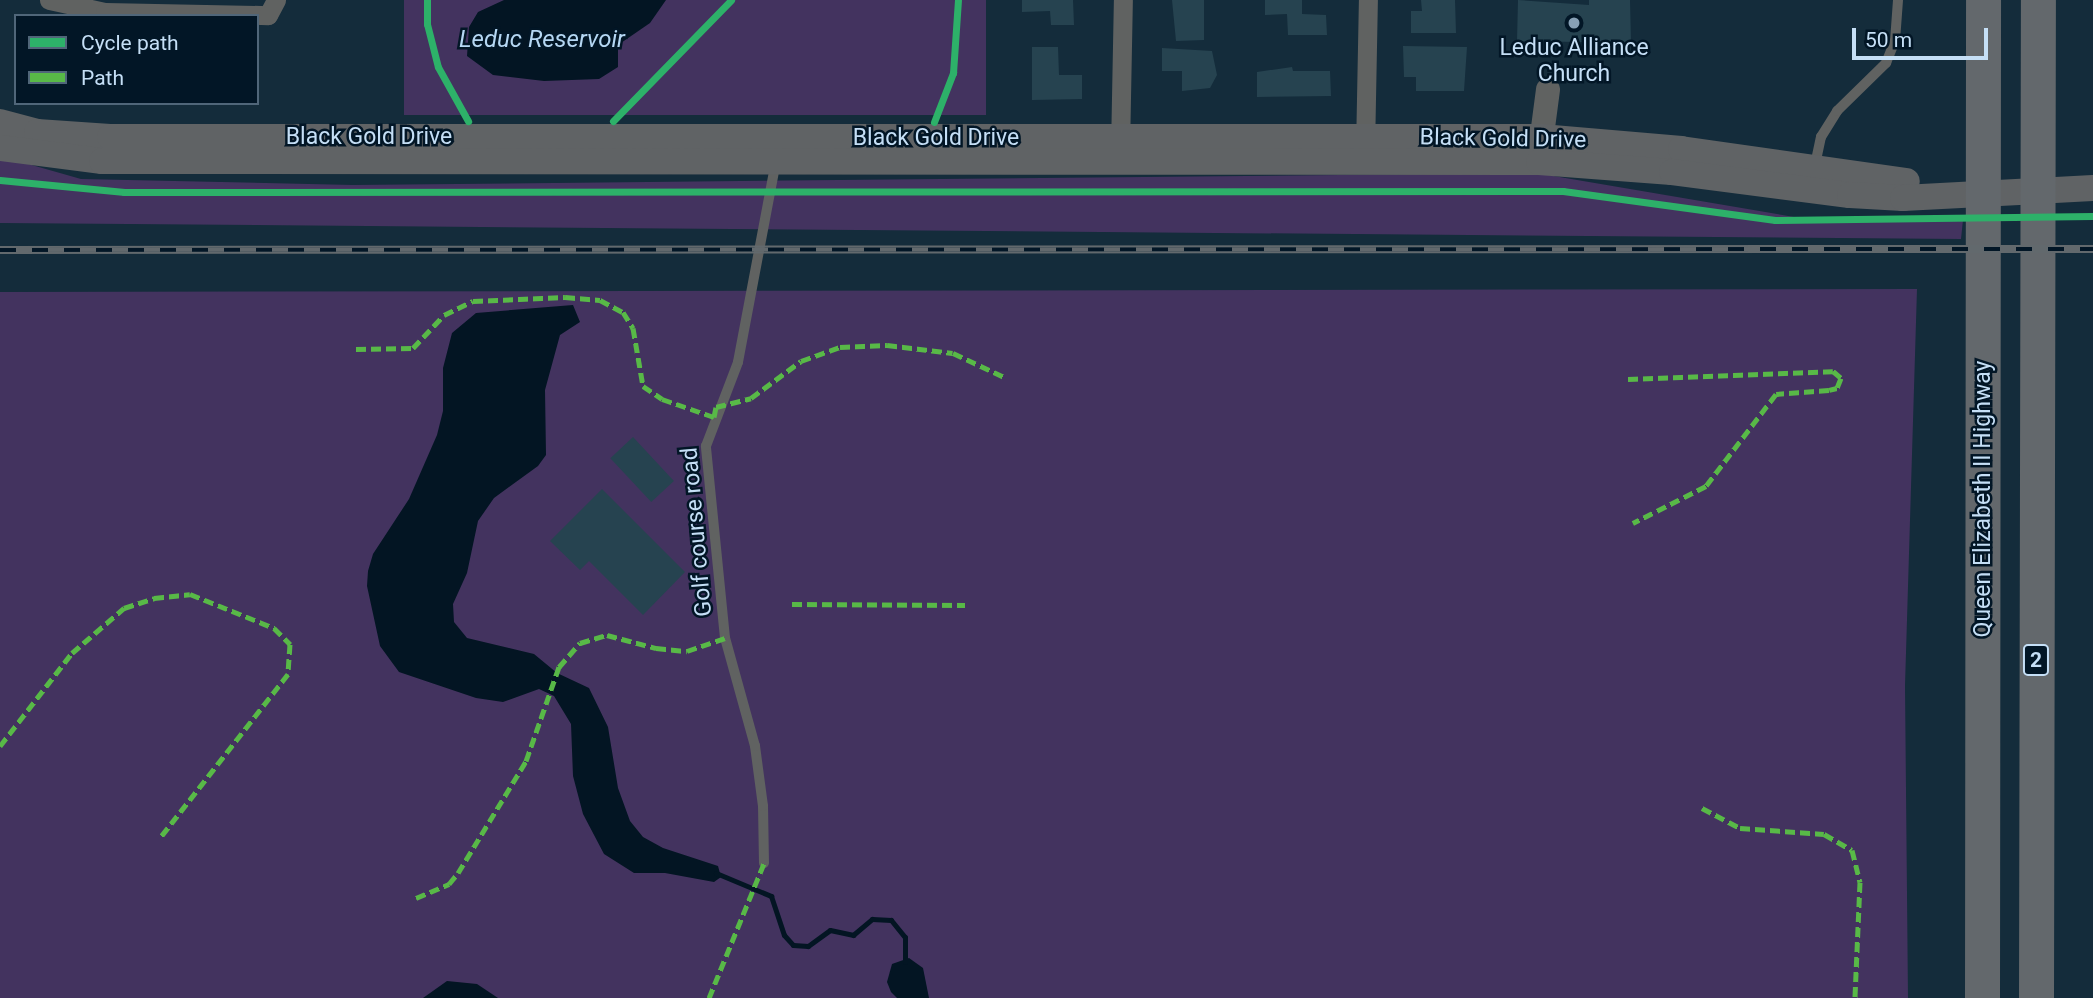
<!DOCTYPE html>
<html>
<head>
<meta charset="utf-8">
<style>
	body { margin:0 }
	#map { position:relative; width:2093px; height:998px; overflow:hidden; background:#142c3b; font-family:Roboto,sans-serif }
	div>[style] { position:absolute }
	.green>* { inset:0; background:#43335f; transform-origin:0 0 }
	.water>* { inset:0; background:#031523 }
	.stream>* { height:5px; margin:-2.5px; padding:0 2.5px; transform-origin:2.5px; border-radius:2.5px; background:#031523 }
	.building>* { inset:0; background:#264350; transform-origin:0 0 }
	.service>* { height:10px; margin:-5px; padding:0 5px; transform-origin:5px; border-radius:5px; background:#606261 }
	.minor>* { height:19px; margin:-9.5px; padding:0 9.5px; transform-origin:9.5px; border-radius:9.5px; background:#606261 }
	.tertiary>* { height:24px; margin:-12px; padding:0 12px; transform-origin:12px; border-radius:12px; background:#606261 }
	.secondary>* { height:26px; margin:-13px; padding:0 13px; transform-origin:13px; border-radius:13px; background:#606365 }
	.motorway>* { height:35px; margin:-17.5px; padding:0 17.5px; transform-origin:17.5px; border-radius:17.5px; background:#63686c }
	.rail>* { height:8px; margin-top:-4px; transform-origin:0; background:repeating-linear-gradient(90deg,#021626 0 16px,#62696d 0 32px); box-sizing:border-box; border-block:2px solid #62696d }
	.quiet>* { height:5px; margin-top:-2.5px; transform-origin:0; background:repeating-linear-gradient(90deg,#58b947 0 10px,transparent 0 15px) }
	.cycleway>* { height:7px; margin:-3.5px; padding:0 3.5px; transform-origin:3.5px; border-radius:3.5px; background:#2db169 }
	.dots>* { width:19px; height:19px; translate:-50% -50%; box-sizing:border-box; border:4px solid #021626; border-radius:50% }
	span { translate:-50% -50%; white-space:nowrap; text-align:center; line-height:1.15; -webkit-text-stroke:5px #021626; paint-order:stroke }
	.shield-label span { padding:2px 5px; background:#021626; border:2px solid; border-radius:5px; -webkit-text-stroke-width:0 }
	.shield-label { font-size:21px; color:#c5dff6; font-weight:700 }
	.poi-label { font-size:23px; color:#c5dff6 }
	.street-label { font-size:23px; color:#c5dff6 }
	.water-label { font-size:24px; color:#b5d7f3; font-style:italic }
	.legend { position:absolute; left:14px; top:14px; width:245px; height:91px; box-sizing:border-box; background:#021626; border:2px solid #506679; margin:0; padding:9px 12px; list-style:none; font-size:21px; color:#c5dff6 }
	.legend li { display:flex; align-items:center; gap:14px; height:35px }
	.legend b { width:35px; border:2px solid #506679 }
	.scale { position:absolute; left:1852px; top:28px; width:136px; height:32px; box-sizing:border-box; border:4px solid #c5dff6; border-top:0; padding-left:9px; font-size:21px; line-height:24px; white-space:nowrap; color:#c5dff6; -webkit-text-stroke:5px #021626; paint-order:stroke }
</style>
</head>
<body>
<div id="map">
	<div class="green">
		<i style="left:404px;top:0;width:582px;height:115px"></i>
		<i style="clip-path:polygon(0 156px,81px 179px,353px 185px,1536px 173px,1800px 218px,1963px 220px,1961px 239px,0 223px)"></i>
		<i style="clip-path:polygon(1917px 289px,1905px 686px,1908px 998px,0 998px,0 292px)"></i>
	</div>
	<div class="water">
		<i style="clip-path:polygon(504px 0,666px 0,650px 23px,618px 45px,618px 67px,599px 79px,544px 81px,493px 75px,467px 56px,469px 27px,478px 12px)"></i>
		<i style="clip-path:polygon(573px 305px,580px 322px,560px 335px,545px 390px,546px 455px,538px 466px,494px 498px,478px 521px,467px 573px,453px 604px,454px 622px,467px 638px,534px 654px,557px 673px,589px 688px,608px 727px,618px 788px,630px 821px,643px 837px,663px 848px,718px 866px,721px 877px,714px 882px,665px 873px,634px 873px,604px 854px,583px 814px,573px 776px,571px 724px,554px 696px,539px 689px,503px 702px,476px 698px,399px 672px,380px 646px,367px 586px,368px 571px,373px 554px,409px 499px,437px 435px,443px 411px,443px 368px,452px 333px,476px 313px)"></i>
		<i style="clip-path:polygon(909px 958px,923px 968px,929px 998px,897px 998px,891px 992px,887px 982px,892px 964px)"></i>
		<i style="clip-path:polygon(447px 981px,477px 984px,498px 998px,423px 998px)"></i>
	</div>
	<div class="stream">
		<i style="left:716px;top:873px;width:60px;rotate:22.7deg"></i>
		<i style="left:771px;top:896px;width:41px;rotate:71.6deg"></i>
		<i style="left:784px;top:935px;width:13px;rotate:48deg"></i>
		<i style="left:793px;top:945px;width:15px;rotate:4deg"></i>
		<i style="left:808px;top:946px;width:27px;rotate:-36deg"></i>
		<i style="left:830px;top:930px;width:24px;rotate:12deg"></i>
		<i style="left:853px;top:935px;width:25px;rotate:-40deg"></i>
		<i style="left:872px;top:919px;width:19px;rotate:3deg"></i>
		<i style="left:891px;top:920px;width:22px;rotate:51deg"></i>
		<i style="left:905px;top:937px;width:25px;rotate:90deg"></i>
	</div>
	<div class="building">
		<i style="clip-path:polygon(1022px 0,1073px 0,1074px 25px,1051px 25px,1050px 11px,1022px 12px)"></i>
		<i style="clip-path:polygon(1172px 0,1204px 0,1204px 40px,1176px 41px)"></i>
		<i style="clip-path:polygon(1265px 0,1302px 0,1302px 14px,1326px 15px,1327px 35px,1288px 35px,1287px 14px,1265px 15px)"></i>
		<i style="clip-path:polygon(1421px 0,1455px 0,1456px 33px,1411px 33px,1411px 11px,1422px 11px)"></i>
		<i style="clip-path:polygon(1518px 0,1589px 5px,1589px 0,1630px 0,1631px 43px,1517px 41px)"></i>
		<i style="clip-path:polygon(1403px 46px,1467px 47px,1464px 91px,1416px 91px,1416px 77px,1404px 77px)"></i>
		<i style="clip-path:polygon(1032px 47px,1058px 47px,1059px 75px,1082px 75px,1082px 99px,1032px 100px)"></i>
		<i style="clip-path:polygon(1162px 48px,1212px 51px,1217px 75px,1210px 88px,1182px 91px,1182px 71px,1162px 71px)"></i>
		<i style="clip-path:polygon(1292px 67px,1293px 71px,1330px 71px,1331px 96px,1257px 97px,1257px 72px)"></i>
		<i style="left:633px;top:437px;width:60px;height:31px;rotate:47deg"></i>
		<i style="clip-path:polygon(602px 489px,685px 572px,643px 615px,589px 561px,580px 570px,550px 541px)"></i>
	</div>
	<div class="service">
		<i style="left:1815px;top:165px;width:29px;rotate:-78deg"></i>
		<i style="left:1821px;top:137px;width:31px;rotate:-58deg"></i>
		<i style="left:1837px;top:111px;width:69px;rotate:-44.4deg"></i>
		<i style="left:1886px;top:63px;width:24px;rotate:-68deg"></i>
		<i style="left:1895px;top:41px;width:41px;rotate:-85.8deg"></i>
		<i style="left:764px;top:863px;width:57px;rotate:-91deg"></i>
		<i style="left:763px;top:806px;width:61px;rotate:-97.6deg"></i>
		<i style="left:755px;top:746px;width:112px;rotate:-105.5deg"></i>
		<i style="left:725px;top:638px;width:193px;rotate:-95.7deg"></i>
		<i style="left:706px;top:446px;width:90px;rotate:-69.1deg"></i>
		<i style="left:738px;top:362px;width:205px;rotate:-79.3deg"></i>
	</div>
	<div class="minor">
		<i style="left:49px;top:0;width:57px;rotate:12.1deg"></i>
		<i style="left:105px;top:12px;width:163px;rotate:1.1deg"></i>
		<i style="left:268px;top:15px;width:17px;rotate:-62deg"></i>
		<i style="left:1120px;top:150px;width:150px;rotate:-88.9deg"></i>
		<i style="left:1365px;top:151px;width:151px;rotate:-88.9deg"></i>
	</div>
	<div class="tertiary">
		<i style="left:1539px;top:158px;width:69px;rotate:-82.5deg"></i>
	</div>
	<div class="secondary">
		<i style="left:0;top:122px;width:38px;rotate:15deg"></i>
		<i style="left:37px;top:132px;width:73px;rotate:3.9deg"></i>
		<i style="left:110px;top:137px;width:1431px"></i>
		<i style="left:1541px;top:137px;width:141px;rotate:4.9deg"></i>
		<i style="left:1681px;top:149px;width:228px;rotate:8.1deg"></i>
		<i style="left:0;top:148px;width:103px;rotate:7.3deg"></i>
		<i style="left:102px;top:161px;width:1437px;rotate:0.04deg"></i>
		<i style="left:1539px;top:162px;width:133px;rotate:4.3deg"></i>
		<i style="left:1672px;top:172px;width:179px;rotate:7.4deg"></i>
		<i style="left:1850px;top:195px;width:53px;rotate:3.2deg"></i>
		<i style="left:1903px;top:198px;width:190px;rotate:-3deg"></i>
	</div>
	<div class="motorway">
		<i style="left:1982px;top:998px;width:998px;rotate:-89.94deg"></i>
		<i style="left:2036px;top:998px;width:998px;rotate:-89.89deg"></i>
	</div>
	<div class="rail">
		<i style="left:0;top:250px;width:2093px;rotate:-0.03deg"></i>
	</div>
	<div class="quiet">
		<i style="left:356px;top:349px;width:57px;rotate:-1deg"></i>
		<i style="left:413px;top:348px;width:45px;rotate:-46.8deg"></i>
		<i style="left:444px;top:315px;width:32px;rotate:-26deg"></i>
		<i style="left:473px;top:301px;width:92px;rotate:-2.5deg"></i>
		<i style="left:565px;top:297px;width:35px;rotate:5deg"></i>
		<i style="left:600px;top:300px;width:26px;rotate:28deg"></i>
		<i style="left:623px;top:312px;width:19px;rotate:58deg"></i>
		<i style="left:633px;top:328px;width:59px;rotate:80.2deg"></i>
		<i style="left:643px;top:386px;width:23px;rotate:34deg"></i>
		<i style="left:662px;top:399px;width:55px;rotate:19.1deg"></i>
		<i style="left:714px;top:417px;width:10px;rotate:-79deg"></i>
		<i style="left:716px;top:407px;width:36px;rotate:-14deg"></i>
		<i style="left:751px;top:398px;width:62px;rotate:-36.5deg"></i>
		<i style="left:801px;top:361px;width:41px;rotate:-19.7deg"></i>
		<i style="left:840px;top:347px;width:47px;rotate:-2.4deg"></i>
		<i style="left:887px;top:345px;width:66px;rotate:6.9deg"></i>
		<i style="left:953px;top:353px;width:56px;rotate:25.2deg"></i>
		<i style="left:1628px;top:379px;width:205px;rotate:-2.2deg"></i>
		<i style="left:1833px;top:371px;width:11px;rotate:41deg"></i>
		<i style="left:1841px;top:378px;width:11px;rotate:112deg"></i>
		<i style="left:1837px;top:388px;width:8px;rotate:166deg"></i>
		<i style="left:1829px;top:390px;width:53px;rotate:175.7deg"></i>
		<i style="left:1776px;top:394px;width:116px;rotate:127.3deg"></i>
		<i style="left:1706px;top:486px;width:82px;rotate:153.1deg"></i>
		<i style="left:792px;top:604px;width:173px;rotate:0.3deg"></i>
		<i style="left:0;top:746px;width:118px;rotate:-52.3deg"></i>
		<i style="left:72px;top:653px;width:69px;rotate:-40.9deg"></i>
		<i style="left:124px;top:608px;width:32px;rotate:-18deg"></i>
		<i style="left:154px;top:598px;width:36px;rotate:-6deg"></i>
		<i style="left:190px;top:594px;width:91px;rotate:22deg"></i>
		<i style="left:274px;top:628px;width:23px;rotate:45deg"></i>
		<i style="left:290px;top:644px;width:30px;rotate:94deg"></i>
		<i style="left:288px;top:674px;width:208px;rotate:128deg"></i>
		<i style="left:1702px;top:808px;width:43px;rotate:27.8deg"></i>
		<i style="left:1740px;top:828px;width:84px;rotate:4.1deg"></i>
		<i style="left:1824px;top:834px;width:32px;rotate:30deg"></i>
		<i style="left:1852px;top:850px;width:33px;rotate:76deg"></i>
		<i style="left:1860px;top:882px;width:116px;rotate:92.5deg"></i>
		<i style="left:416px;top:898px;width:36px;rotate:-23deg"></i>
		<i style="left:449px;top:884px;width:14px;rotate:-51deg"></i>
		<i style="left:458px;top:873px;width:131px;rotate:-58.7deg"></i>
		<i style="left:526px;top:761px;width:100px;rotate:-70.7deg"></i>
		<i style="left:559px;top:667px;width:32px;rotate:-49deg"></i>
		<i style="left:580px;top:643px;width:28px;rotate:-17deg"></i>
		<i style="left:607px;top:635px;width:51px;rotate:14.9deg"></i>
		<i style="left:656px;top:648px;width:31px;rotate:6deg"></i>
		<i style="left:687px;top:651px;width:40px;rotate:-18.9deg"></i>
		<i style="left:709px;top:998px;width:146px;rotate:-67.8deg"></i>
	</div>
	<div class="cycleway">
		<i style="left:427px;top:0;width:24px;rotate:90deg"></i>
		<i style="left:427px;top:24px;width:44px;rotate:75.7deg"></i>
		<i style="left:438px;top:67px;width:62px;rotate:60.9deg"></i>
		<i style="left:613px;top:121px;width:169px;rotate:-45.7deg"></i>
		<i style="left:934px;top:122px;width:53px;rotate:-68.8deg"></i>
		<i style="left:953px;top:73px;width:73px;rotate:-86.1deg"></i>
		<i style="left:0;top:180px;width:125px;rotate:5.5deg"></i>
		<i style="left:124px;top:192px;width:1439px;rotate:-0.04deg"></i>
		<i style="left:1563px;top:191px;width:214px;rotate:7.8deg"></i>
		<i style="left:1775px;top:220px;width:318px;rotate:-0.7deg"></i>
	</div>
	<div class="dots">
		<i style="left:1574px;top:23px;background:#87a0b5"></i>
	</div>
	<div class="shield-label">
		<span style="left:2036px;top:660px">2</span>
	</div>
	<div class="poi-label">
		<span style="left:1574px;top:61px">Leduc Alliance<br>Church</span>
	</div>
	<div class="street-label">
		<span style="left:369px;top:137px">Black Gold Drive</span>
		<span style="left:936px;top:138px">Black Gold Drive</span>
		<span style="left:1503px;top:139px;rotate:1deg">Black Gold Drive</span>
		<span style="left:1983px;top:499px;rotate:-90deg">Queen Elizabeth II Highway</span>
		<span style="left:697px;top:532px;rotate:-95deg">Golf course road</span>
	</div>
	<div class="water-label">
		<span style="left:542px;top:40px">Leduc Reservoir</span>
	</div>
	<ul class="legend">
	<li><b style="height:9px;background:#2db169"></b>Cycle path</li>
	<li><b style="height:9px;background:#58b947"></b>Path</li>
	</ul>
	<div class="scale">50 m</div>
</div>
</body>
</html>
